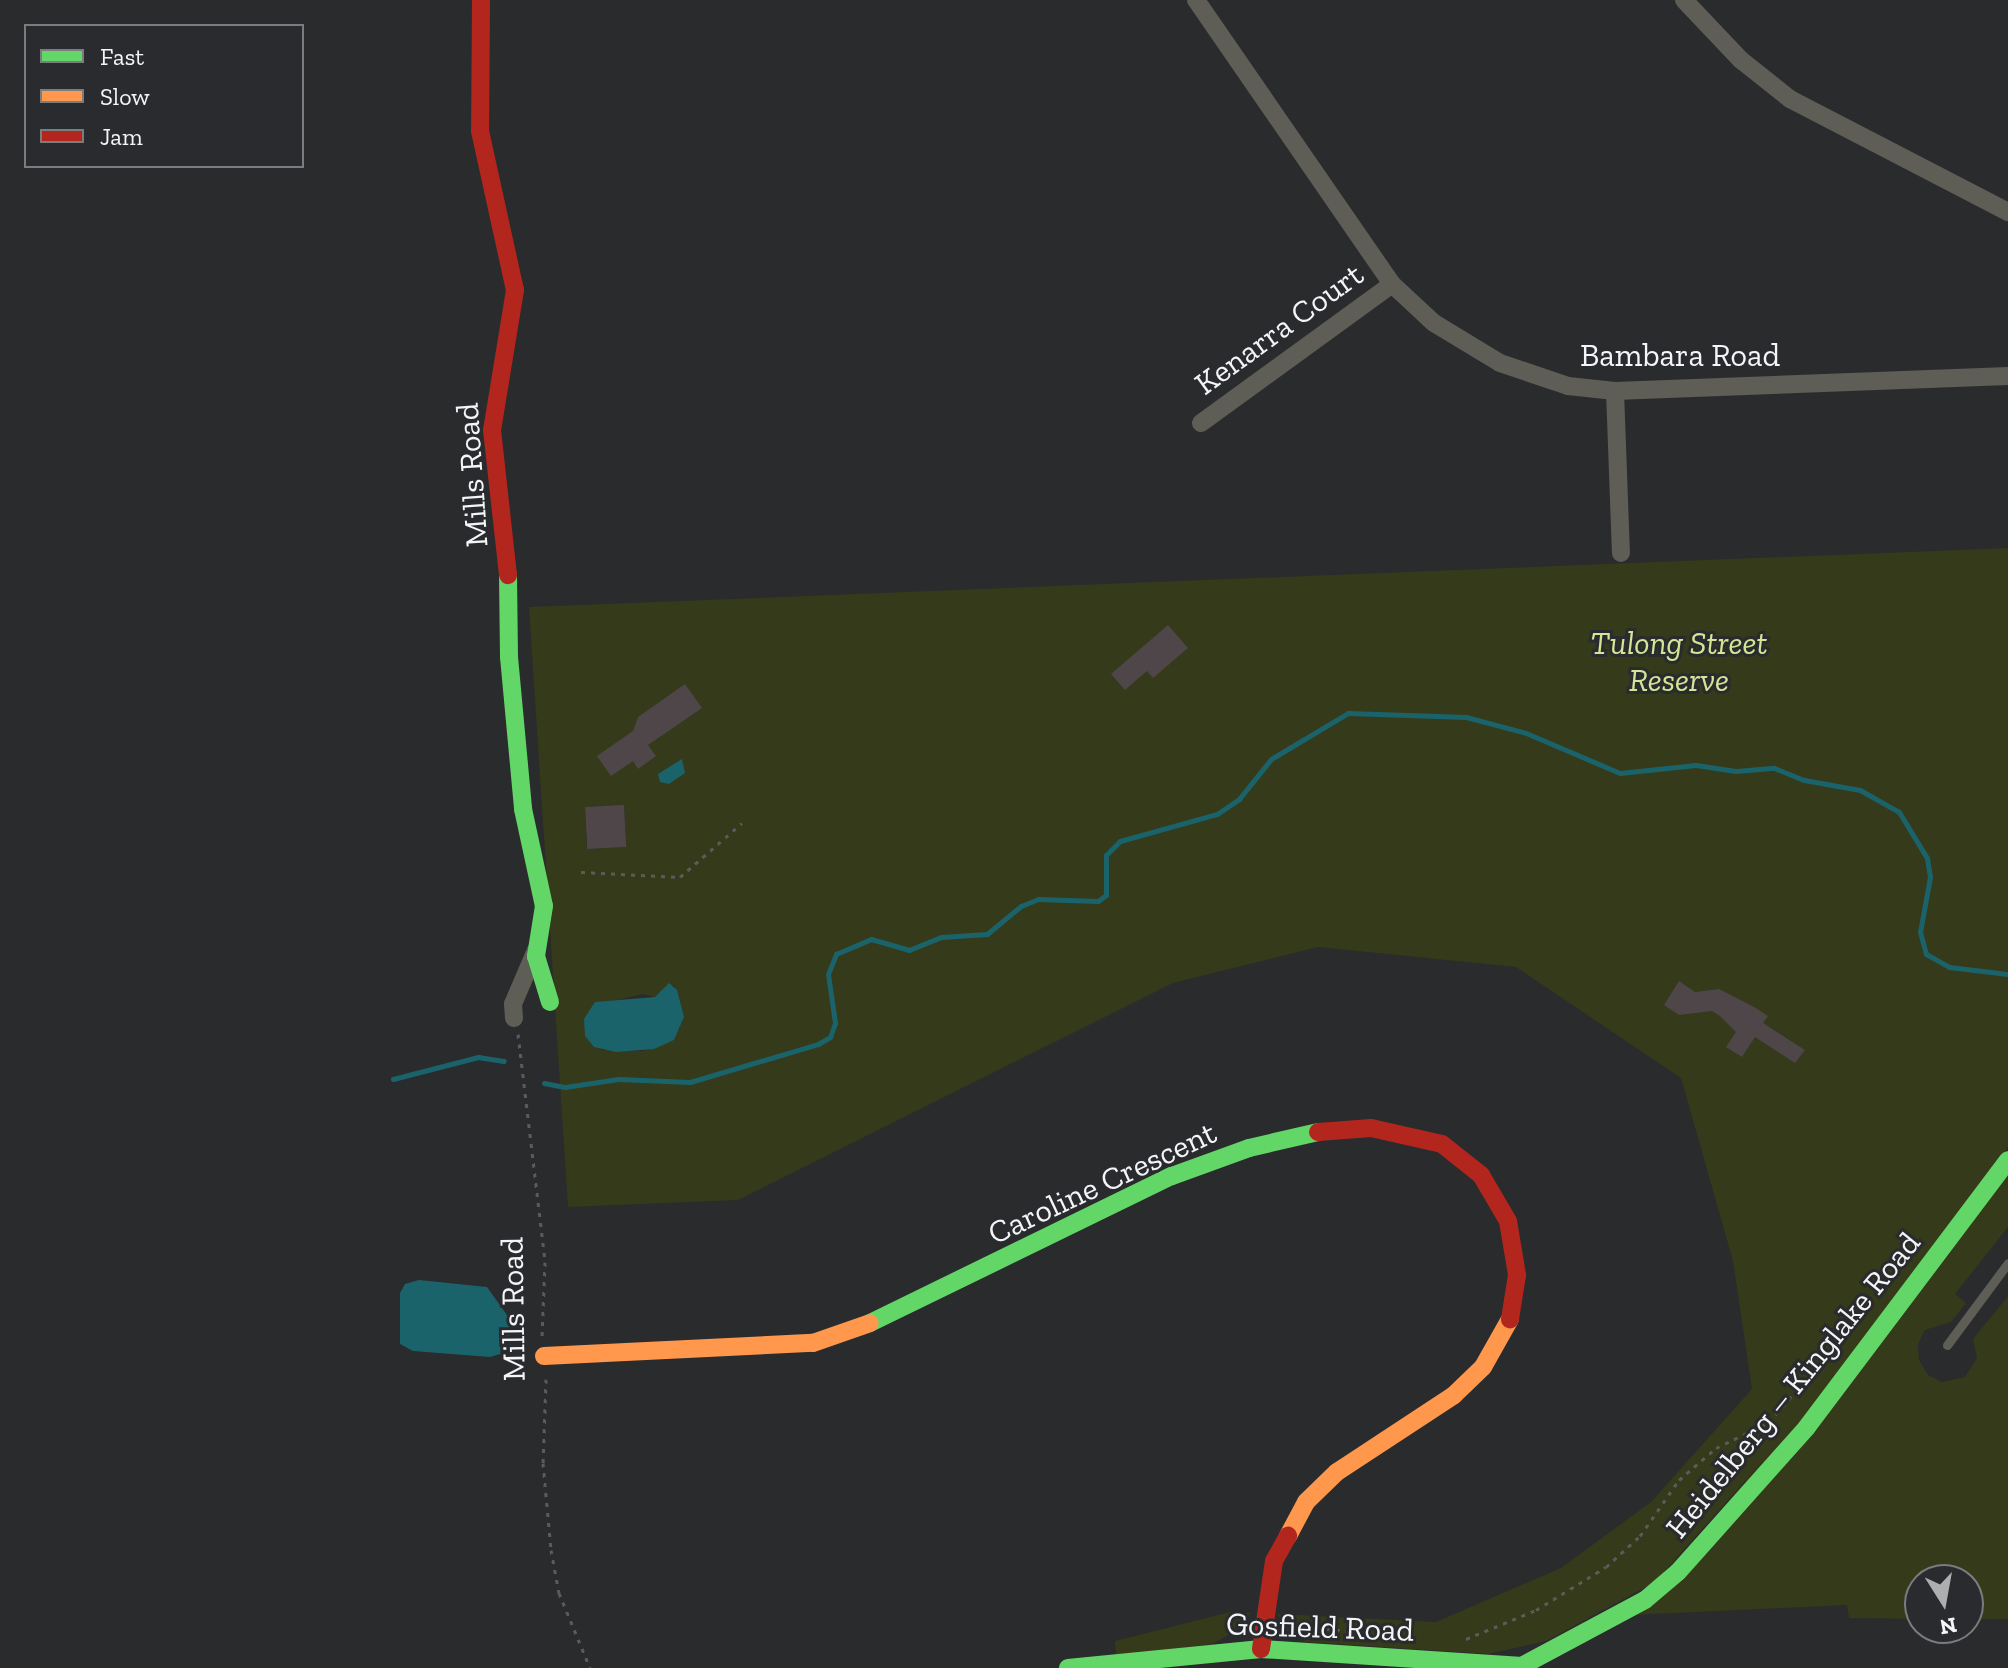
<!DOCTYPE html>
<html>
<head>
<meta charset="utf-8">
<style>
	body { margin:0 }
	#map { position:relative; width:2008px; height:1668px; overflow:hidden; background:#2a2b2d; font-family:"Zilla Slab",serif }
	div>[style] { position:absolute }
	.green>* { inset:0; background:#343a1a }
	.water>* { inset:0; background:#1b636b }
	.stream>* { height:5px; margin:-2.5px; padding:0 2.5px; transform-origin:2.5px; border-radius:2.5px; background:#1b636b }
	.building>* { inset:0; background:#4f464a; transform-origin:0 0 }
	.path>* { height:3px; margin-top:-1.5px; transform-origin:0; background:repeating-linear-gradient(90deg,#5b5b58 0 4px,transparent 0 10px) }
	.lane>* { height:9px; margin:-4.5px; padding:0 4.5px; transform-origin:4.5px; border-radius:4.5px; background:#5e5e57 }
	.street>* { height:18px; margin:-9px; padding:0 9px; transform-origin:9px; border-radius:9px; background:#5e5e57 }
	.fast>* { height:18px; margin:-9px; padding:0 9px; transform-origin:9px; border-radius:9px; background:#63d668 }
	.slow>* { height:18px; margin:-9px; padding:0 9px; transform-origin:9px; border-radius:9px; background:#ff974d }
	.jam>* { height:18px; margin:-9px; padding:0 9px; transform-origin:9px; border-radius:9px; background:#b3261e }
	span { translate:-50% -50%; white-space:nowrap; text-align:center; line-height:1.15; -webkit-text-stroke:6px #292b2e; paint-order:stroke }
	.street-label { font-size:32px; color:#f3f5f6 }
	.park-label { font-size:32px; color:#d4e595; font-style:italic }
	.legend { position:absolute; left:24px; top:24px; width:280px; height:144px; box-sizing:border-box; background:#292b2e; border:2px solid #7a7c7e; margin:0; padding:10px 14px; list-style:none; font-size:24px; color:#f3f5f6 }
	.legend li { display:flex; align-items:center; gap:16px; height:40px }
	.legend b { width:40px; border:2px solid #7a7c7e }
	.north { position:absolute; left:1904px; top:1564px; width:80px; height:80px; box-sizing:border-box; background:#292b2e; border:2px solid #7a7c7e; border-radius:50%; rotate:169deg; font-size:22px; font-weight:700; line-height:32px; text-align:center; color:#f3f5f6 }
	.north::after { content:''; display:block; margin:auto; width:28px; height:36px; background:#adaeb0; clip-path:polygon(50% 0,100% 100%,50% 72%,0 100%) }
</style>
</head>
<body>
<div id="map">
	<div class="green">
		<i style="clip-path:polygon(evenodd,2008px 548px,2008px 1147px,1829px 1387px,1655px 1582px,1546px 1641px,1489px 1654px,1306px 1642px,1288px 1632px,1277px 1614px,1436px 1622px,1561px 1568px,1651px 1502px,1752px 1389px,1733px 1261px,1681px 1078px,1516px 967px,1318px 947px,1173px 983px,738px 1200px,568px 1207px,529px 607px,2008px 548px,624px 806px,626px 847px,587px 849px,585px 807px,624px 806px,2008px 548px,674px 985px,684px 1017px,674px 1040px,643px 1051px,601px 1050px,608px 1002px,643px 994px,655px 997px,674px 985px)"></i>
		<i style="clip-path:polygon(2008px 1173px,2008px 1227px,1955px 1294px,1966px 1303px,1951px 1322px,1925px 1330px,1918px 1344px,1919px 1360px,1928px 1375px,1942px 1382px,1965px 1377px,1977px 1358px,1973px 1339px,2008px 1296px,2008px 1619px,1968px 1619px,1968px 1580px,1920px 1580px,1920px 1619px,1849px 1618px,1847px 1605px,1632px 1615px)"></i>
		<i style="clip-path:polygon(1230px 1612px,1250px 1613px,1238px 1630px,1212px 1644px,1116px 1656px,1115px 1641px)"></i>
	</div>
	<div class="water">
		<i style="clip-path:polygon(682px 759px,685px 773px,669px 784px,660px 782px,658px 774px)"></i>
		<i style="clip-path:polygon(669px 983px,677px 990px,684px 1017px,674px 1040px,654px 1049px,616px 1052px,594px 1047px,585px 1036px,584px 1019px,595px 1002px,655px 997px)"></i>
		<i style="clip-path:polygon(419px 1280px,487px 1287px,509px 1318px,511px 1351px,490px 1357px,413px 1351px,400px 1344px,400px 1293px,405px 1284px)"></i>
	</div>
	<div class="stream">
		<i style="left:393px;top:1079px;width:88px;rotate:-14.5deg"></i>
		<i style="left:478px;top:1057px;width:26px;rotate:9deg"></i>
		<i style="left:544px;top:1083px;width:21px;rotate:11deg"></i>
		<i style="left:565px;top:1087px;width:54px;rotate:-8.6deg"></i>
		<i style="left:618px;top:1079px;width:72px;rotate:2.4deg"></i>
		<i style="left:690px;top:1082px;width:134px;rotate:-16.5deg"></i>
		<i style="left:818px;top:1044px;width:14px;rotate:-30deg"></i>
		<i style="left:830px;top:1037px;width:15px;rotate:-70deg"></i>
		<i style="left:835px;top:1023px;width:49px;rotate:-98.1deg"></i>
		<i style="left:828px;top:974px;width:22px;rotate:-68deg"></i>
		<i style="left:836px;top:954px;width:38px;rotate:-23deg"></i>
		<i style="left:871px;top:939px;width:40px;rotate:16deg"></i>
		<i style="left:909px;top:950px;width:35px;rotate:-22deg"></i>
		<i style="left:941px;top:937px;width:46px;rotate:-3.7deg"></i>
		<i style="left:987px;top:934px;width:44px;rotate:-39.5deg"></i>
		<i style="left:1021px;top:906px;width:18px;rotate:-22deg"></i>
		<i style="left:1038px;top:899px;width:60px;rotate:1.9deg"></i>
		<i style="left:1098px;top:901px;width:10px;rotate:-37deg"></i>
		<i style="left:1106px;top:895px;width:40px;rotate:-90deg"></i>
		<i style="left:1106px;top:855px;width:20px;rotate:-45deg"></i>
		<i style="left:1120px;top:841px;width:101px;rotate:-15.6deg"></i>
		<i style="left:1217px;top:814px;width:27px;rotate:-34deg"></i>
		<i style="left:1239px;top:799px;width:51px;rotate:-51.3deg"></i>
		<i style="left:1271px;top:759px;width:90px;rotate:-30.9deg"></i>
		<i style="left:1348px;top:713px;width:118px;rotate:1.9deg"></i>
		<i style="left:1466px;top:717px;width:62px;rotate:14.9deg"></i>
		<i style="left:1526px;top:733px;width:102px;rotate:23.1deg"></i>
		<i style="left:1620px;top:773px;width:76px;rotate:-6deg"></i>
		<i style="left:1696px;top:765px;width:40px;rotate:8.5deg"></i>
		<i style="left:1736px;top:771px;width:38px;rotate:-5deg"></i>
		<i style="left:1774px;top:768px;width:32px;rotate:22deg"></i>
		<i style="left:1804px;top:780px;width:57px;rotate:10.1deg"></i>
		<i style="left:1860px;top:790px;width:45px;rotate:29.4deg"></i>
		<i style="left:1899px;top:812px;width:54px;rotate:58.7deg"></i>
		<i style="left:1927px;top:858px;width:19px;rotate:81deg"></i>
		<i style="left:1930px;top:877px;width:56px;rotate:100.3deg"></i>
		<i style="left:1920px;top:932px;width:23px;rotate:75deg"></i>
		<i style="left:1926px;top:954px;width:26px;rotate:29deg"></i>
		<i style="left:1949px;top:967px;width:59px;rotate:6.8deg"></i>
	</div>
	<div class="building">
		<i style="clip-path:polygon(1168px 625px,1188px 648px,1153px 678px,1147px 671px,1125px 690px,1111px 674px)"></i>
		<i style="clip-path:polygon(685px 684px,702px 708px,648px 745px,656px 756px,638px 769px,633px 761px,611px 776px,597px 756px,633px 731px,638px 717px)"></i>
		<i style="left:624px;top:805px;width:42px;height:39px;rotate:87deg"></i>
		<i style="clip-path:polygon(1679px 981px,1695px 992px,1719px 989px,1754px 1007px,1768px 1016px,1763px 1023px,1805px 1050px,1795px 1063px,1755px 1037px,1742px 1057px,1726px 1047px,1736px 1032px,1720px 1016px,1712px 1011px,1679px 1015px,1664px 1005px)"></i>
	</div>
	<div class="path">
		<i style="left:581px;top:872px;width:99px;rotate:2.9deg"></i>
		<i style="left:680px;top:877px;width:82px;rotate:-41.1deg"></i>
		<i style="left:518px;top:1034px;width:230px;rotate:83.2deg"></i>
		<i style="left:545px;top:1262px;width:74px;rotate:92.3deg"></i>
		<i style="left:546px;top:1379px;width:84px;rotate:92deg"></i>
		<i style="left:543px;top:1463px;width:87px;rotate:84.7deg"></i>
		<i style="left:551px;top:1550px;width:44px;rotate:79.5deg"></i>
		<i style="left:559px;top:1593px;width:81px;rotate:67.5deg"></i>
		<i style="left:1286px;top:1623px;width:60px;rotate:7.7deg"></i>
		<i style="left:1226px;top:1629px;width:16px;rotate:-11deg"></i>
		<i style="left:1466px;top:1639px;width:76px;rotate:-22.5deg"></i>
		<i style="left:1536px;top:1610px;width:82px;rotate:-31.6deg"></i>
		<i style="left:1606px;top:1567px;width:46px;rotate:-42.4deg"></i>
		<i style="left:1640px;top:1536px;width:68px;rotate:-55.1deg"></i>
		<i style="left:1679px;top:1480px;width:49px;rotate:-40.9deg"></i>
		<i style="left:1716px;top:1448px;width:59px;rotate:-26.1deg"></i>
		<i style="left:1769px;top:1422px;width:119px;rotate:-49.1deg"></i>
	</div>
	<div class="lane">
		<i style="left:1947px;top:1345px;width:102px;rotate:-53.4deg"></i>
	</div>
	<div class="street">
		<i style="left:1196px;top:0;width:345px;rotate:55.4deg"></i>
		<i style="left:1392px;top:284px;width:57px;rotate:42.9deg"></i>
		<i style="left:1434px;top:323px;width:77px;rotate:31.2deg"></i>
		<i style="left:1500px;top:363px;width:72px;rotate:18.7deg"></i>
		<i style="left:1568px;top:386px;width:47px;rotate:6.1deg"></i>
		<i style="left:1615px;top:391px;width:393px;rotate:-2.2deg"></i>
		<i style="left:1684px;top:0;width:83px;rotate:46.5deg"></i>
		<i style="left:1741px;top:60px;width:63px;rotate:38.5deg"></i>
		<i style="left:1790px;top:99px;width:246px;rotate:27.4deg"></i>
		<i style="left:1615px;top:391px;width:162px;rotate:87.9deg"></i>
		<i style="left:1201px;top:423px;width:236px;rotate:-36deg"></i>
		<i style="left:514px;top:1018px;width:14px;rotate:-94deg"></i>
		<i style="left:513px;top:1004px;width:59px;rotate:-66.9deg"></i>
	</div>
	<div class="fast">
		<i style="left:508px;top:575px;width:82px;rotate:89.3deg"></i>
		<i style="left:509px;top:657px;width:153px;rotate:84.7deg"></i>
		<i style="left:523px;top:809px;width:99px;rotate:77.8deg"></i>
		<i style="left:544px;top:906px;width:51px;rotate:99.1deg"></i>
		<i style="left:536px;top:956px;width:48px;rotate:73.1deg"></i>
		<i style="left:870px;top:1323px;width:336px;rotate:-26deg"></i>
		<i style="left:1172px;top:1176px;width:82px;rotate:-20deg"></i>
		<i style="left:1249px;top:1148px;width:71px;rotate:-13.1deg"></i>
		<i style="left:1068px;top:1668px;width:194px;rotate:-5.6deg"></i>
		<i style="left:1261px;top:1649px;width:262px;rotate:3.7deg"></i>
		<i style="left:1518px;top:1668px;width:144px;rotate:-28.2deg"></i>
		<i style="left:1645px;top:1600px;width:43px;rotate:-40.3deg"></i>
		<i style="left:1678px;top:1572px;width:194px;rotate:-48.3deg"></i>
		<i style="left:1807px;top:1427px;width:334px;rotate:-53deg"></i>
	</div>
	<div class="slow">
		<i style="left:544px;top:1356px;width:269px;rotate:-2.8deg"></i>
		<i style="left:813px;top:1343px;width:60px;rotate:-19.3deg"></i>
		<i style="left:1288px;top:1536px;width:38px;rotate:-62deg"></i>
		<i style="left:1306px;top:1502px;width:43px;rotate:-44.1deg"></i>
		<i style="left:1337px;top:1472px;width:140px;rotate:-33.3deg"></i>
		<i style="left:1454px;top:1395px;width:40px;rotate:-44deg"></i>
		<i style="left:1483px;top:1367px;width:55px;rotate:-60.6deg"></i>
	</div>
	<div class="jam">
		<i style="left:481px;top:0;width:131px;rotate:90.4deg"></i>
		<i style="left:480px;top:131px;width:163px;rotate:77.6deg"></i>
		<i style="left:515px;top:290px;width:142px;rotate:99.3deg"></i>
		<i style="left:492px;top:430px;width:146px;rotate:83.7deg"></i>
		<i style="left:1318px;top:1132px;width:53px;rotate:-4.3deg"></i>
		<i style="left:1371px;top:1128px;width:73px;rotate:12.7deg"></i>
		<i style="left:1442px;top:1144px;width:50px;rotate:38.5deg"></i>
		<i style="left:1481px;top:1175px;width:53px;rotate:59.6deg"></i>
		<i style="left:1508px;top:1221px;width:55px;rotate:80.5deg"></i>
		<i style="left:1517px;top:1275px;width:45px;rotate:99deg"></i>
		<i style="left:1261px;top:1649px;width:89px;rotate:-81.6deg"></i>
		<i style="left:1274px;top:1561px;width:29px;rotate:-61deg"></i>
	</div>
	<div class="street-label">
		<span style="left:1279px;top:329px;rotate:-36deg">Kenarra Court</span>
		<span style="left:1680px;top:355px">Bambara Road</span>
		<span style="left:472px;top:475px;rotate:-94deg">Mills Road</span>
		<span style="left:1102px;top:1183px;rotate:-25deg">Caroline Crescent</span>
		<span style="left:513px;top:1309px;rotate:-91deg">Mills Road</span>
		<span style="left:1793px;top:1385px;rotate:-51deg">Heidelberg – Kinglake Road</span>
		<span style="left:1320px;top:1627px;rotate:2deg">Gosfield Road</span>
	</div>
	<div class="park-label">
		<span style="left:1679px;top:662px">Tulong Street<br>Reserve</span>
	</div>
	<ul class="legend">
	<li><b style="height:10px;background:#63d668"></b>Fast</li>
	<li><b style="height:10px;background:#ff974d"></b>Slow</li>
	<li><b style="height:10px;background:#b3261e"></b>Jam</li>
	</ul>
	<div class="north">N</div>
</div>
</body>
</html>
